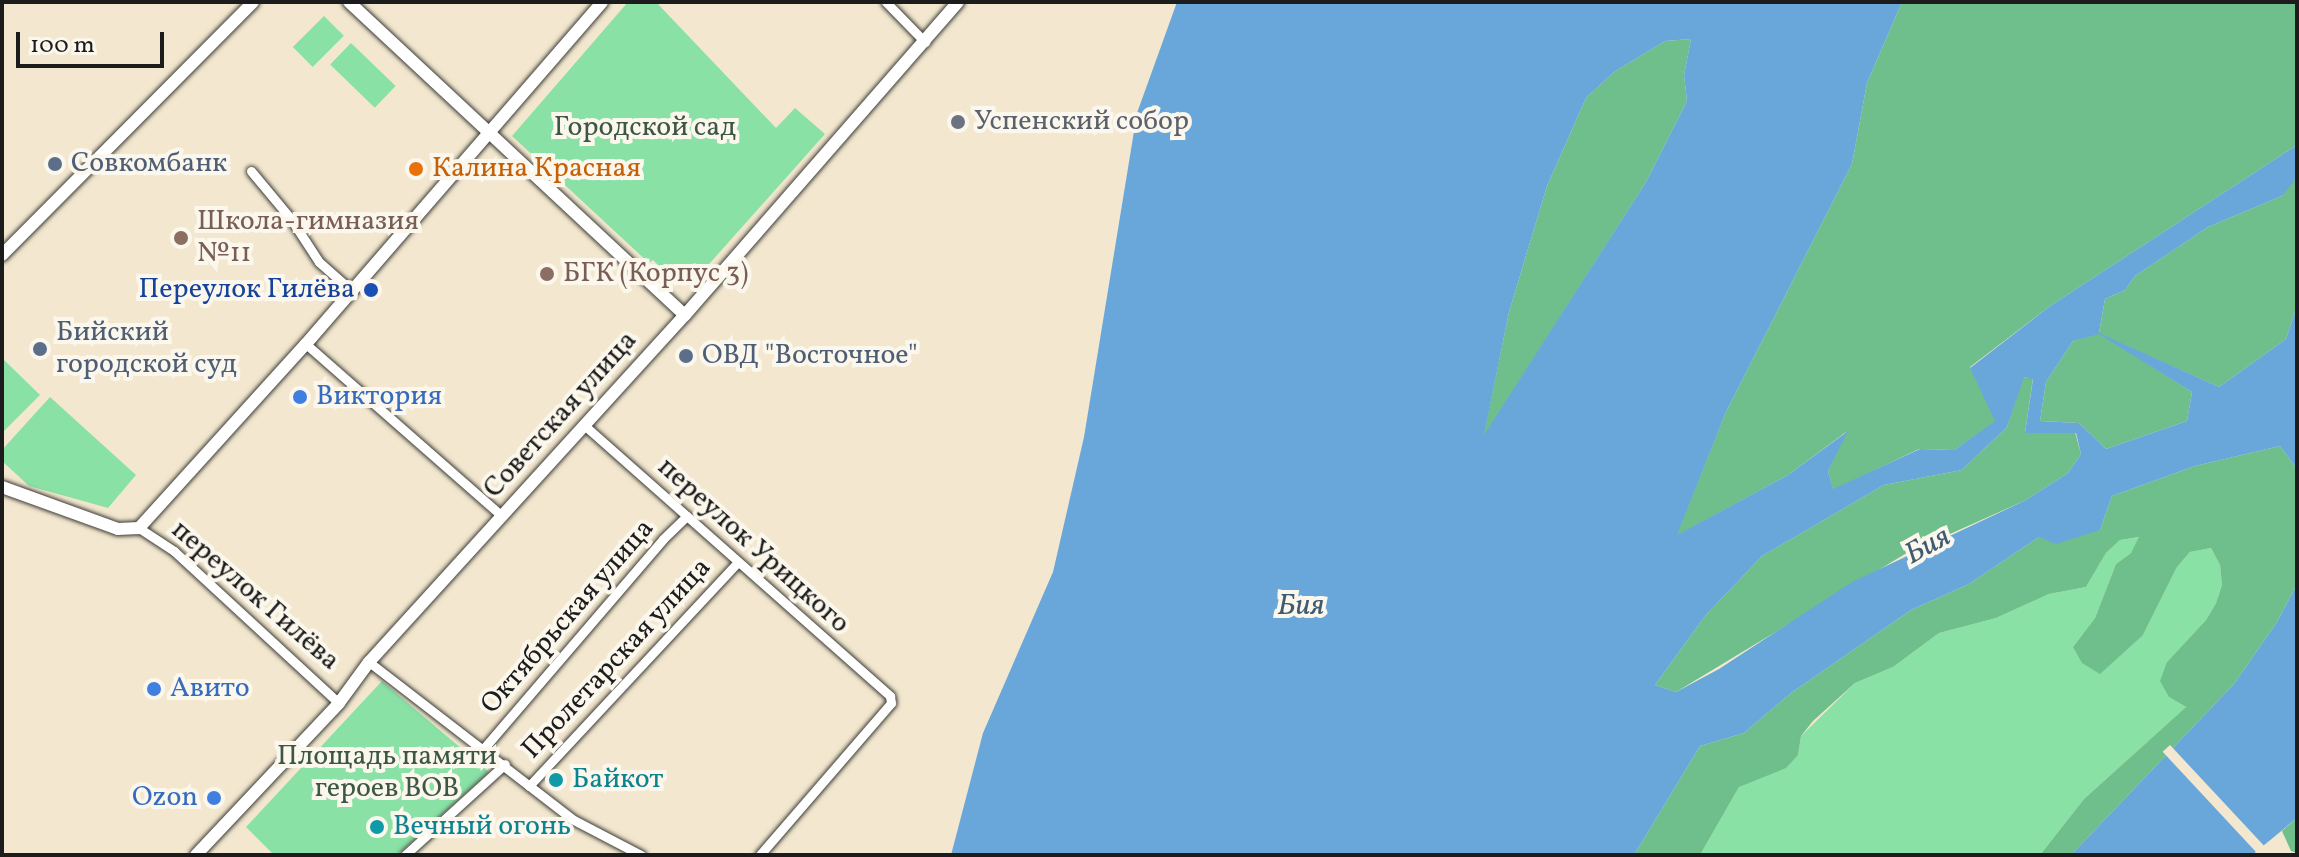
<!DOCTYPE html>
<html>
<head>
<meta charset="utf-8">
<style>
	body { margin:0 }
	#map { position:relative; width:2299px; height:857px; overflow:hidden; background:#f3e8cf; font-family:Vollkorn,serif }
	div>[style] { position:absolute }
	.green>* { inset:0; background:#89e1a6; transform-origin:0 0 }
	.forest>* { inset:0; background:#6ebf8b }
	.water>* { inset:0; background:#69a7db }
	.pier>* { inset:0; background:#f3e8cf; transform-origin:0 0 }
	.roads { filter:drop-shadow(0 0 2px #3c3b37) drop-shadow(0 0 2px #3c3b37) }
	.minor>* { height:9px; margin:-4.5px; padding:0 4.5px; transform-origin:4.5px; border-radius:4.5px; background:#fff }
	.tertiary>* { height:12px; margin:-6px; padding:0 6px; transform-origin:6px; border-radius:6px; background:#fff }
	.dots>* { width:22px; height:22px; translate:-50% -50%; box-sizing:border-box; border:4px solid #fbf7ec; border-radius:50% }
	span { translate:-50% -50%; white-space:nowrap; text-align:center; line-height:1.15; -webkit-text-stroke:8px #fbf7ec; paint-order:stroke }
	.worship-label { font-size:28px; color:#5b616d }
	.left { translate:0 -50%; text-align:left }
	.park-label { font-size:28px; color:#3d5745 }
	.service-label { font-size:28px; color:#4e5e75 }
	.food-label { font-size:28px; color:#c56008 }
	.education-label { font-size:28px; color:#785e54 }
	.transit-label { font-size:28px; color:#164399 }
	.right { translate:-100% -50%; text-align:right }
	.shop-label { font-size:28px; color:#366cbe }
	.street-label { font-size:28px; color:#1c1c1c }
	.culture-label { font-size:28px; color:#0d838f }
	.water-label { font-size:30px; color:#3f5b72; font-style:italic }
	.frame { position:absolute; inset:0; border:4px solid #1c1c1c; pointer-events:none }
	.scale { position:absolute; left:16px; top:32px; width:148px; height:36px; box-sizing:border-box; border:4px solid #1c1c1c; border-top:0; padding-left:10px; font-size:24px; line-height:28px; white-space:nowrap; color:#1c1c1c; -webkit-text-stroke:6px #fbf7ec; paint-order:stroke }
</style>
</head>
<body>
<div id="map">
	<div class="green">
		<i style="clip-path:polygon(628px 2px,656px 2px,776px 128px,795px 108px,825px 134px,694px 281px,666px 273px,653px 260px,649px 263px,512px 136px)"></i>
		<i style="left:324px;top:16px;width:28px;height:44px;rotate:45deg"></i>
		<i style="left:351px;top:43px;width:62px;height:30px;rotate:44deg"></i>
		<i style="clip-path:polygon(2px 358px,40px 395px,2px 433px)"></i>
		<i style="clip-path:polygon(50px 397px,136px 475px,108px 508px,29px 486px,2px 461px,2px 450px)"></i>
		<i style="clip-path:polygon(2140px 537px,2131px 553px,2116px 564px,2095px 618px,2073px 647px,2143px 635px,2177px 567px,2190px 552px,2211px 548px,2220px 565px,2222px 585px,2216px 603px,2206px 620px,2167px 662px,2169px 697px,2186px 707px,2084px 799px,2040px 855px,1700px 855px,1739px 787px,1798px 755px,1801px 736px,1855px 683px,1893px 667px,1939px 633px,1996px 618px,2049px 594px,2086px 587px,2106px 553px,2120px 540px)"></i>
		<i style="clip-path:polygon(382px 681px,489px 772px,397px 855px,274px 855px,246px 827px)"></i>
	</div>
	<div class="forest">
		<i style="clip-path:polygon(1902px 2px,2297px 2px,2297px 145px,2050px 306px,1970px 367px,1996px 421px,1954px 450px,1919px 449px,1833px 490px,1828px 471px,1846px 432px,1788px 475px,1676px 536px,1726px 412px,1852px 164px,1867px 83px)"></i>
		<i style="clip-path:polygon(1691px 39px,1684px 75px,1687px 101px,1646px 182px,1483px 438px,1509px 312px,1547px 186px,1586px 98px,1614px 72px,1665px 41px)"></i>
		<i style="clip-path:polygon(2294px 177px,2297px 177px,2297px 306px,2286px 339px,2219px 387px,2106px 337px,2192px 392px,2187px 421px,2106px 449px,2079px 423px,2040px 421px,2046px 382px,2073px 341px,2099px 333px,2105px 299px,2125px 290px,2135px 276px,2208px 227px,2282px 196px)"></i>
		<i style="clip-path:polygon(2023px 377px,2033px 378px,2025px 433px,2075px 432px,2081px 454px,2068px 473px,2024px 501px,1905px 554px,1676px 692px,1655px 685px,1705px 616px,1762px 556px,1884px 485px,1962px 470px,2007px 427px)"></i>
		<i style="clip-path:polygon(2280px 446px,2297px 469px,2297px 584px,2277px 622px,2234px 684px,2071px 855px,2040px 855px,2084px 799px,2186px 707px,2169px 697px,2160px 681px,2167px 662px,2206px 620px,2216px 603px,2222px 585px,2220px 565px,2211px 548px,2190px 552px,2177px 567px,2143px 635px,2100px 674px,2082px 663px,2073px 647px,2095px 618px,2116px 564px,2131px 553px,2139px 537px,2120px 540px,2106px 553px,2086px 587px,2049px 594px,1996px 618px,1939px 633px,1893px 667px,1855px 683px,1813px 721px,1801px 736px,1798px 755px,1786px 768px,1739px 787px,1700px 855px,1634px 855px,1700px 746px,1744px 733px,1791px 693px,1911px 610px,1969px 584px,2039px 537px,2100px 530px,2112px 496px,2195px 466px)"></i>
		<i style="clip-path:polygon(2297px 818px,2297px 853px,2291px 851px,2282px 831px)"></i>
	</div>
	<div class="water">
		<i style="clip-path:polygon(evenodd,1177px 2px,1902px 2px,1867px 83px,1852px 164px,1726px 412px,1677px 535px,1788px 475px,1848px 431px,1828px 471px,1833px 489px,1920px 449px,1954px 450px,1995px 421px,1970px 368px,2050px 306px,2297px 145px,2297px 177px,2282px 196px,2208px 227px,2135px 276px,2125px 290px,2105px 299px,2099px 333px,2219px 387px,2286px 339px,2297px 306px,2297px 469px,2280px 446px,2195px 466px,2112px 496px,2100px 530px,2056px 544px,2039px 537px,1969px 584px,1911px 610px,1791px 693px,1744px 733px,1700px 746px,1634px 855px,951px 855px,983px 733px,1053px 572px,1084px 437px,1137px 113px,1177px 2px,1691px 39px,1684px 75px,1687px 101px,1646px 182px,1484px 435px,1509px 312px,1547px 186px,1586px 98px,1614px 72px,1665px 41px,1691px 39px,1177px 2px,2099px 334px,2192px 392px,2187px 421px,2106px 449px,2079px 423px,2040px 421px,2046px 382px,2073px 341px,2099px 334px,1177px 2px,2024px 377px,2033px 379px,2025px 433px,2076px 433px,2081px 454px,2068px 473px,2024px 501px,1852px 582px,1719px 669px,1676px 692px,1655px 685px,1705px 616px,1762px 556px,1884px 485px,1962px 470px,2007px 427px,2024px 377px)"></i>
		<i style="clip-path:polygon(2297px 584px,2297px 818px,2252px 855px,2071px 855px,2234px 684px,2277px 622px)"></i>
	</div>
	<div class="pier">
		<i style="left:2170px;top:745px;width:142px;height:10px;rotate:47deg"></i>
	</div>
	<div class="roads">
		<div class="minor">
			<i style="left:886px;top:2px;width:56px;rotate:45.7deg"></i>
			<i style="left:251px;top:171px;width:62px;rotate:50.2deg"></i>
			<i style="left:291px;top:219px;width:51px;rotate:56.9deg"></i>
			<i style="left:319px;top:262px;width:44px;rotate:41.3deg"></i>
			<i style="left:306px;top:344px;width:261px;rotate:41.3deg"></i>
			<i style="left:584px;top:425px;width:409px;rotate:41.5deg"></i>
			<i style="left:890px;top:696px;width:7px;rotate:82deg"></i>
			<i style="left:891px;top:703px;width:201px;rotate:130.8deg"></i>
			<i style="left:139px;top:528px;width:42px;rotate:33.3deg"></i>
			<i style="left:174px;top:551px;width:224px;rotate:42.7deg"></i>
			<i style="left:369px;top:662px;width:257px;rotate:37.7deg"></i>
			<i style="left:572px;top:819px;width:78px;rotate:27.6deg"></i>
			<i style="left:484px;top:748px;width:275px;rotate:-49.4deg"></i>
			<i style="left:663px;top:539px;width:33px;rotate:-44deg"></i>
			<i style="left:529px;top:786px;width:306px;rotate:-47deg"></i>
			<i style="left:405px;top:855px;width:135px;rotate:-42.3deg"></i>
		</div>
		<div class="tertiary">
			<i style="left:349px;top:2px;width:459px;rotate:43deg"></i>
			<i style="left:2px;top:255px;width:356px;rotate:-45.2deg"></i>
			<i style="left:2px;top:487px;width:123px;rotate:19.9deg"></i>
			<i style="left:118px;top:529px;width:21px;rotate:-3deg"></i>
			<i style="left:139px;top:528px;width:248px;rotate:-47.8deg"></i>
			<i style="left:306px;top:344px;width:452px;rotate:-49.1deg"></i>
			<i style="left:196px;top:855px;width:209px;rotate:-46.7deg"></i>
			<i style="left:339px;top:703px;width:51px;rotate:-53.8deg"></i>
			<i style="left:369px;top:662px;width:469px;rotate:-47.7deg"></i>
			<i style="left:685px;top:315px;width:415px;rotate:-48.9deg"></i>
		</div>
	</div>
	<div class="dots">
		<i style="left:958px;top:122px;background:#6b7280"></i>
		<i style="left:55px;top:164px;background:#5c6f8a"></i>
		<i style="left:416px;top:169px;background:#e8710a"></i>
		<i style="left:181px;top:238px;background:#8d6e63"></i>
		<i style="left:547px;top:274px;background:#8d6e63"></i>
		<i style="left:371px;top:290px;background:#1a4fb4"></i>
		<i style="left:40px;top:349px;background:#5c6f8a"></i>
		<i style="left:686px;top:356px;background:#5c6f8a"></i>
		<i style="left:300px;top:397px;background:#3f7fe0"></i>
		<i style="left:154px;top:689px;background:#3f7fe0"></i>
		<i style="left:556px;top:780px;background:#0f9aa8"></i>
		<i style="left:214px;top:798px;background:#3f7fe0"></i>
		<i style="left:377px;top:827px;background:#0f9aa8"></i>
	</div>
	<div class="worship-label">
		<span class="left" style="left:974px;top:122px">Успенский собор</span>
	</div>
	<div class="park-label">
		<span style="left:645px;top:128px">Городской сад</span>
		<span style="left:387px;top:773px">Площадь памяти<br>героев ВОВ</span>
	</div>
	<div class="service-label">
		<span class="left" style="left:71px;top:164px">Совкомбанк</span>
		<span class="left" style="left:56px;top:349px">Бийский<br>городской суд</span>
		<span class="left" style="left:702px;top:356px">ОВД "Восточное"</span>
	</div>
	<div class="food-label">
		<span class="left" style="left:432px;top:169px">Калина Красная</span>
	</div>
	<div class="education-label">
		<span class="left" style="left:197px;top:238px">Школа-гимназия<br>№11</span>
		<span class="left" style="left:563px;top:274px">БГК (Корпус 3)</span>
	</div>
	<div class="transit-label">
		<span class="right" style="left:355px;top:290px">Переулок Гилёва</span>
	</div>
	<div class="shop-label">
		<span class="left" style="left:316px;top:397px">Виктория</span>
		<span class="left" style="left:170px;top:689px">Авито</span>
		<span class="right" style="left:198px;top:798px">Ozon</span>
	</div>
	<div class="street-label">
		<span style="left:561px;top:415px;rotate:-48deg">Советская улица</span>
		<span style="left:753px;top:546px;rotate:42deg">переулок Урицкого</span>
		<span style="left:255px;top:596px;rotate:41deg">переулок Гилёва</span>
		<span style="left:568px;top:617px;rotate:-49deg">Октябрьская улица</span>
		<span style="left:617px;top:659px;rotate:-47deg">Пролетарская улица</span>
	</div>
	<div class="culture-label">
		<span class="left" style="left:572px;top:780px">Байкот</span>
		<span class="left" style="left:393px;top:827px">Вечный огонь</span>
	</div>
	<div class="water-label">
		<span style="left:1928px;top:546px;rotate:-29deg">Бия</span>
		<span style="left:1301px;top:606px">Бия</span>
	</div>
	<div class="frame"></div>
	<div class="scale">100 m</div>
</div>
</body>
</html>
